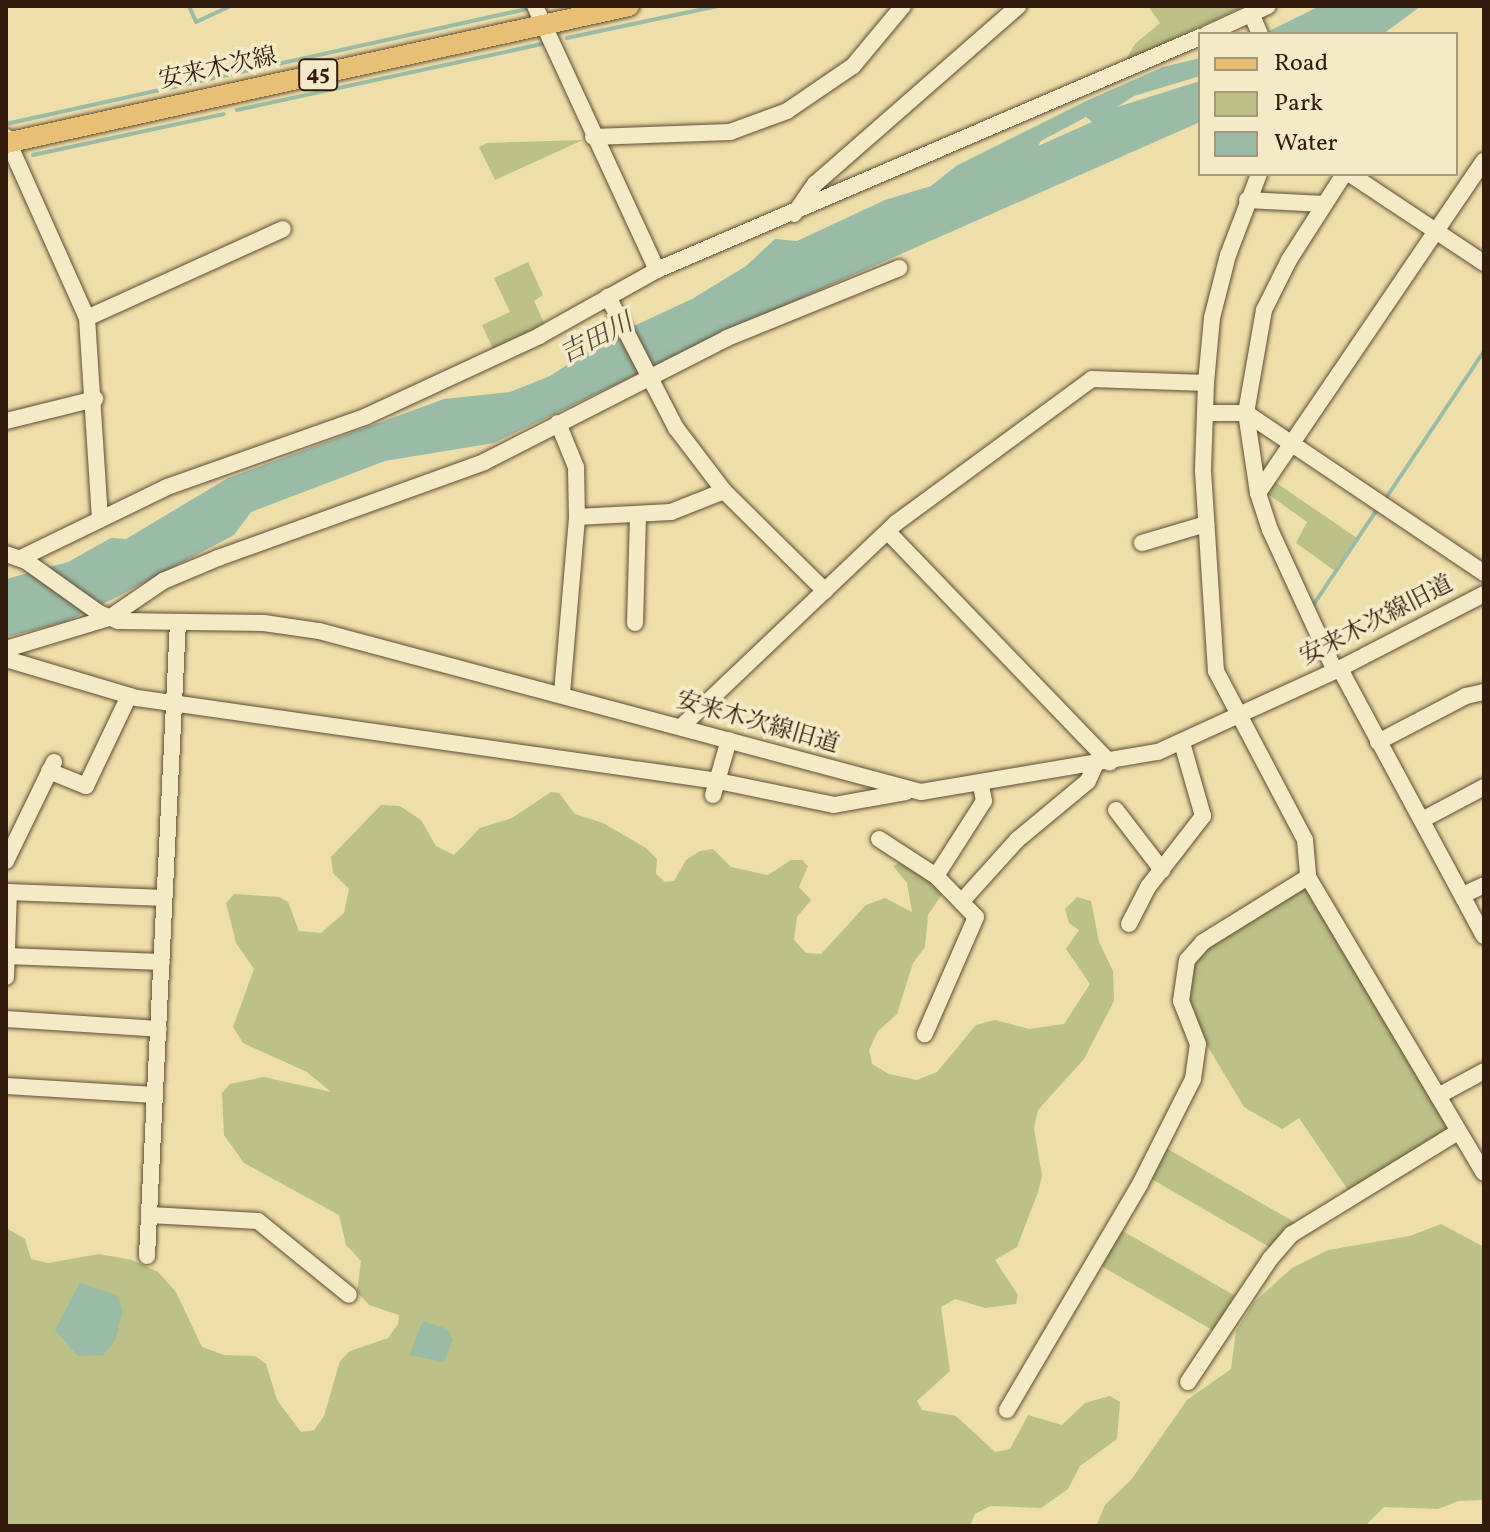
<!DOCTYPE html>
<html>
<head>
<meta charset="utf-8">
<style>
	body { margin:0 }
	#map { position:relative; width:1490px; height:1532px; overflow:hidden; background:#eedeaa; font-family:Vollkorn,"Noto Serif JP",serif }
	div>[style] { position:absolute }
	.green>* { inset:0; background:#bbc187; transform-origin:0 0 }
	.water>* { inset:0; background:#9abca6 }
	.stream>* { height:4px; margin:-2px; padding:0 2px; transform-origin:2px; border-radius:2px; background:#9abca6 }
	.roads { filter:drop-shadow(0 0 2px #614c34) drop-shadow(0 0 2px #614c34) }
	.minor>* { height:16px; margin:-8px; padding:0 8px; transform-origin:8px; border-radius:8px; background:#f4eac8 }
	.major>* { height:20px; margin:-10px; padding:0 10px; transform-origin:10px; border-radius:10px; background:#e7bf75 }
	span { translate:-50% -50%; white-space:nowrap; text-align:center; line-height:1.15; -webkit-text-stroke:7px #f4eac8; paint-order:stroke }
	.shield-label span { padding:2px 6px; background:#f4eac8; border:2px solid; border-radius:6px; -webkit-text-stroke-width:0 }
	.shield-label { font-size:22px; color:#321b0c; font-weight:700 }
	.street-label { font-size:24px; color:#321b0c }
	.water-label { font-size:26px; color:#514b3a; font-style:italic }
	.frame { position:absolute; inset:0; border:8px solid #321b0c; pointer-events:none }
	.legend { position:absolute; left:1198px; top:32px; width:260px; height:144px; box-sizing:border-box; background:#f4eac8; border:2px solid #a6977d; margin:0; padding:10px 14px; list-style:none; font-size:24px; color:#321b0c }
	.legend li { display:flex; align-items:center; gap:16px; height:40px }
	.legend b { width:40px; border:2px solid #a6977d }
</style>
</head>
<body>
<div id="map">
	<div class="green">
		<i style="clip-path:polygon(1148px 6px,1244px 6px,1124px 63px,1135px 44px,1160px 23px)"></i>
		<i style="clip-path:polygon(583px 140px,495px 180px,479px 147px,487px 143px)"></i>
		<i style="clip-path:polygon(528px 262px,543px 295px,534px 301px,546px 327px,494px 351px,482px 325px,510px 312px,494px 278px)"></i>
		<i style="clip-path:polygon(1272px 480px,1357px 538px,1335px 571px,1296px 543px,1307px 522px,1265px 492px)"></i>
		<i style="clip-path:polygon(551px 792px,559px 793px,575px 814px,603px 823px,646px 848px,657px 859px,656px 874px,665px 882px,674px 881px,686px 860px,700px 851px,713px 849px,731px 867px,768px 875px,791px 860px,802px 860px,808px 866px,799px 887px,811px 900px,797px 917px,794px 940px,806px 953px,821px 954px,866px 905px,885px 898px,912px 912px,907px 883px,893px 866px,901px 862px,939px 883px,942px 894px,928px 915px,925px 947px,913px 963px,897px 1014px,878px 1031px,869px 1050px,872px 1064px,889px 1074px,917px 1080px,937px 1072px,976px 1025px,995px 1020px,1029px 1029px,1064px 1024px,1090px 984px,1066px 949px,1079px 930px,1069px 923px,1065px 909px,1077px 897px,1091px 901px,1099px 942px,1113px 971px,1114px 1001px,1084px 1059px,1038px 1110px,1034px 1128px,1042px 1176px,1038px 1192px,1017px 1247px,995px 1260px,1018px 1295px,1016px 1304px,985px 1308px,955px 1299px,941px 1307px,950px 1371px,917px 1401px,922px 1410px,956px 1416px,995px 1452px,1010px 1449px,1028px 1415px,1062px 1425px,1085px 1403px,1110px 1396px,1120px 1402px,1117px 1439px,1080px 1466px,1068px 1489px,1041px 1508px,990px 1506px,975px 1514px,970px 1526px,6px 1526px,6px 1228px,25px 1239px,31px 1259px,48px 1263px,99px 1254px,132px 1260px,158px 1272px,176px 1292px,202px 1347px,224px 1355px,255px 1356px,266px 1364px,277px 1400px,301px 1432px,314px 1430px,324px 1416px,340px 1361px,350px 1351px,388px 1338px,398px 1324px,399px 1315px,369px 1305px,357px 1292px,361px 1261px,346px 1245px,339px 1215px,244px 1163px,224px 1135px,222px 1093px,230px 1084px,264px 1077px,331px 1092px,307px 1072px,243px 1043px,233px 1027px,254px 969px,236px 943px,226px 903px,234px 894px,279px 897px,288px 902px,299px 931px,321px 933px,344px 913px,349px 889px,333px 873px,331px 857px,381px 805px,400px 806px,421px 820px,436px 846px,454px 855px,480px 828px,512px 818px)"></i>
		<i style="clip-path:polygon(1306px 886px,1449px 1130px,1348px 1190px,1299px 1118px,1282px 1129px,1244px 1107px,1190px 1017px,1188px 965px,1196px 955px)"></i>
		<i style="left:1166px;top:1148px;width:150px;height:34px;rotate:30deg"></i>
		<i style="clip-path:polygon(1441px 1224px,1484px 1247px,1484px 1500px,1458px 1501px,1438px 1509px,1384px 1507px,1365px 1526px,1096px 1526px,1105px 1505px,1131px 1480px,1187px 1400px,1231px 1369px,1236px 1331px,1254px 1302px,1292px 1268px,1328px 1250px,1410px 1236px)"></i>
		<i style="left:1121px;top:1230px;width:131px;height:41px;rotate:30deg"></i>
	</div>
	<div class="water">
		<i style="clip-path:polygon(1320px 6px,1421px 6px,1383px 34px,1263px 34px)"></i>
		<i style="clip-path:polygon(evenodd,1200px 58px,1200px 76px,1134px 96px,1117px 107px,1200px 81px,1200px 122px,722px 333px,494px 443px,385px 461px,251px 512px,234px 535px,111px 600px,65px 622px,6px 637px,6px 579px,68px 562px,111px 538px,126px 539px,228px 478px,444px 399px,510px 392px,550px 376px,610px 337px,692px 299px,746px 266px,775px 239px,797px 241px,885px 200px,931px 186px,956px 166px,1086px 101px,1163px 67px,1200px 58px,1086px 117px,1092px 122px,1038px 146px,1041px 141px,1086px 117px)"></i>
		<i style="clip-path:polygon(80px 1283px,119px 1296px,122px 1312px,116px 1339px,103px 1355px,78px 1356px,55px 1330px)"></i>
		<i style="clip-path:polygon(423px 1321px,447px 1329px,453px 1339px,444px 1362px,409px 1355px)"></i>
	</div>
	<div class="stream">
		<i style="left:189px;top:6px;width:17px;rotate:66deg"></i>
		<i style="left:196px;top:22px;width:38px;rotate:-25deg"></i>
		<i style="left:567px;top:38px;width:154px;rotate:-12deg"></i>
		<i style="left:237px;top:110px;width:312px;rotate:-12.2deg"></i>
		<i style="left:6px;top:124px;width:538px;rotate:-12.46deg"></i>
		<i style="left:33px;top:155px;width:195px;rotate:-12.1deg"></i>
		<i style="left:1386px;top:498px;width:177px;rotate:-56.3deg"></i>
		<i style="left:1312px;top:607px;width:119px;rotate:-56.3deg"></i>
	</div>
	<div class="roads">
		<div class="minor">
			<i style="left:535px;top:6px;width:291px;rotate:65.2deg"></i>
			<i style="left:1251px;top:13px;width:23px;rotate:67deg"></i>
			<i style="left:1207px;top:34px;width:67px;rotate:-24.7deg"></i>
			<i style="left:6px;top:137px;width:198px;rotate:65.9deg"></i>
			<i style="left:87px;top:318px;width:199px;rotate:86.3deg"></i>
			<i style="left:593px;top:137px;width:137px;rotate:-2.1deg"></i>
			<i style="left:730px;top:132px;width:61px;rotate:-20.2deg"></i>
			<i style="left:787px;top:111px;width:80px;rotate:-34.3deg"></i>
			<i style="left:853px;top:66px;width:78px;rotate:-50.2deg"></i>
			<i style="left:1259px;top:174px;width:87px;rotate:110.9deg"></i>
			<i style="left:1228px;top:255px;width:65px;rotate:104.3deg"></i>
			<i style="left:1212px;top:318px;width:65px;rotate:95.3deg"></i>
			<i style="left:1206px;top:383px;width:88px;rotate:92deg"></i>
			<i style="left:1203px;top:471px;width:200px;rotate:86.3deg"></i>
			<i style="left:1216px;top:671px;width:191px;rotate:62.2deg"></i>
			<i style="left:1305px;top:840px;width:37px;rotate:85deg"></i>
			<i style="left:1308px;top:877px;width:344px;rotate:59.3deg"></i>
			<i style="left:1350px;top:174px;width:161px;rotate:33.6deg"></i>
			<i style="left:1247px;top:200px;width:77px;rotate:3deg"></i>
			<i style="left:794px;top:214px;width:37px;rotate:-55deg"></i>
			<i style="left:815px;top:184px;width:270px;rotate:-41.2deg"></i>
			<i style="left:87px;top:318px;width:215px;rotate:-24.4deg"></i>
			<i style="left:1205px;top:413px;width:41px"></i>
			<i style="left:1246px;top:413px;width:287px;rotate:33.9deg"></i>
			<i style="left:6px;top:421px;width:92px;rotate:-13.9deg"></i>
			<i style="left:558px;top:423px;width:48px;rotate:67.8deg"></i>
			<i style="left:576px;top:467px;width:50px;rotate:88.9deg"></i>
			<i style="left:724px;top:491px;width:142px;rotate:44.7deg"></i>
			<i style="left:1258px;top:493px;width:402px;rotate:-55.8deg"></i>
			<i style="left:888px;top:532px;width:320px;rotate:46.1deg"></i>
			<i style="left:1142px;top:543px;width:67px;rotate:-16.5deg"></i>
			<i style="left:6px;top:554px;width:21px;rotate:19deg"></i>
			<i style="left:26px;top:561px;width:90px;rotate:35.5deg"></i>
			<i style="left:99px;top:613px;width:21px;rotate:23deg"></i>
			<i style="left:118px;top:621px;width:146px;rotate:0.8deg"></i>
			<i style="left:264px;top:623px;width:56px;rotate:8.3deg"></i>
			<i style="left:319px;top:631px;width:623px;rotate:14.97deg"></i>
			<i style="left:921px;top:792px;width:240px;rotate:-9.6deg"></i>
			<i style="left:1158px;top:752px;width:195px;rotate:-24.6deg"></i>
			<i style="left:1335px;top:671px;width:168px;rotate:-27.3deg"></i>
			<i style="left:21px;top:558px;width:162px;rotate:-25.9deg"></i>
			<i style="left:167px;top:487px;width:212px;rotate:-19.5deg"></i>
			<i style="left:367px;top:416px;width:190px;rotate:-24.9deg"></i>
			<i style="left:539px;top:336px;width:135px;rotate:-29.2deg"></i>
			<i style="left:657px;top:270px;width:591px;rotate:-23.22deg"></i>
			<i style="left:635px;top:623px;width:108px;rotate:-88.4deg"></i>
			<i style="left:6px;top:649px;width:108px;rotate:-16.8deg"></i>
			<i style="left:109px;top:618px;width:65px;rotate:-34.4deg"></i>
			<i style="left:163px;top:581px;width:60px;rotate:-22.7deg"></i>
			<i style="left:218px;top:558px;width:283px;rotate:-19.8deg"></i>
			<i style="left:484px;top:462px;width:273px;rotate:-27deg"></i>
			<i style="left:727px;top:338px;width:186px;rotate:-22.1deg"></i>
			<i style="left:6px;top:659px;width:137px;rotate:16.6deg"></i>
			<i style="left:137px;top:698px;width:587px;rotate:8.13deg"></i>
			<i style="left:718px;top:781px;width:118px;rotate:11.7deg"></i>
			<i style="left:834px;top:805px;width:73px;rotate:-10.2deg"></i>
			<i style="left:1340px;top:669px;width:303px;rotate:61.7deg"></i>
			<i style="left:1335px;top:671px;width:155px;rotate:-114.7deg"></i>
			<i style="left:1270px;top:530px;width:39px;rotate:-108deg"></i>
			<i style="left:1258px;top:493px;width:81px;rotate:-98.5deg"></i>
			<i style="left:1246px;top:413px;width:105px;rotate:-80.1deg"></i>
			<i style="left:1264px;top:310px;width:56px;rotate:-63.4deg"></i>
			<i style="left:1289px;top:260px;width:102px;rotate:-57.4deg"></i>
			<i style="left:562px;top:693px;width:177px;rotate:-85.1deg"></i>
			<i style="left:577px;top:517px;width:94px;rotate:-3deg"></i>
			<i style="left:671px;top:512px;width:57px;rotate:-21.6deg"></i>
			<i style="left:724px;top:491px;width:79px;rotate:-127.3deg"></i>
			<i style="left:676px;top:428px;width:148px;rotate:-117.4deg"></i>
			<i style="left:681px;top:727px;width:296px;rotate:-43.5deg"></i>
			<i style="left:896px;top:523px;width:243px;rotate:-36.3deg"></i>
			<i style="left:1092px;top:379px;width:114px;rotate:2deg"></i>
			<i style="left:1378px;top:742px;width:99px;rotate:-27.6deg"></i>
			<i style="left:1466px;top:696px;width:18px;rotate:-13deg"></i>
			<i style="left:49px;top:771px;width:40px;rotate:22deg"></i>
			<i style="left:86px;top:786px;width:100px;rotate:-64.5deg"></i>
			<i style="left:713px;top:795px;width:57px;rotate:-73.8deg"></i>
			<i style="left:1116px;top:810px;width:76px;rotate:52.5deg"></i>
			<i style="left:1422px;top:820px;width:70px;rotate:-28deg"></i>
			<i style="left:879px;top:839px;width:68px;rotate:33deg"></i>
			<i style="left:936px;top:876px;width:57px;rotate:45.7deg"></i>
			<i style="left:976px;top:917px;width:128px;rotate:113.6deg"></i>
			<i style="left:6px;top:861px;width:110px;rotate:-64.1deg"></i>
			<i style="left:936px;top:876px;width:89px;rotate:-57.4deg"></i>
			<i style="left:984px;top:801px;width:16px;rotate:-101deg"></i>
			<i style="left:1463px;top:895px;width:23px;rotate:-25deg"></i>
			<i style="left:963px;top:900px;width:81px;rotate:-48deg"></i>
			<i style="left:1017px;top:840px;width:92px;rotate:-39.7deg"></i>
			<i style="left:1088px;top:781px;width:17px;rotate:-66deg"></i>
			<i style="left:1129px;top:924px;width:42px;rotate:-62.8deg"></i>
			<i style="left:1148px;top:887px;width:90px;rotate:-52.2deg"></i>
			<i style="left:1203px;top:816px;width:76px;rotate:-106deg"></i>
			<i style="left:6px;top:956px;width:156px;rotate:2.2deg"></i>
			<i style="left:6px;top:977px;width:85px;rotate:-88deg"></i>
			<i style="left:9px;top:892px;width:155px;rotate:2.2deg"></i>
			<i style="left:6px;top:1019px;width:153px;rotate:3.7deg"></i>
			<i style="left:6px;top:1086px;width:149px;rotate:3.5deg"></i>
			<i style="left:1438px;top:1096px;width:52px;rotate:-28.5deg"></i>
			<i style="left:150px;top:1215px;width:108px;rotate:3.2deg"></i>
			<i style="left:258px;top:1221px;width:117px;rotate:39.1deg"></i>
			<i style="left:147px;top:1256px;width:635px;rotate:-87.2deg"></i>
			<i style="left:1188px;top:1382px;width:148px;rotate:-56.3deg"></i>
			<i style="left:1270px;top:1259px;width:33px;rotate:-49deg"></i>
			<i style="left:1292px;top:1234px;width:195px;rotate:-31.6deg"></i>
			<i style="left:1007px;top:1410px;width:262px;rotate:-59.5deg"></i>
			<i style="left:1140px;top:1184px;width:118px;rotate:-63.2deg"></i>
			<i style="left:1193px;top:1079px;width:35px;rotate:-82deg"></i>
			<i style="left:1198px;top:1044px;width:46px;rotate:-111.6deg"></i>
			<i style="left:1181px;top:1001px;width:41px;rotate:-81.7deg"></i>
			<i style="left:1187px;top:960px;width:24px;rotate:-48deg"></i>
			<i style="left:1203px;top:942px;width:123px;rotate:-31.8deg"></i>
		</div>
		<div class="major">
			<i style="left:6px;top:143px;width:638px;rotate:-12.4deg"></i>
		</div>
	</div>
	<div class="shield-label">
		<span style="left:318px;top:75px">45</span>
	</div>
	<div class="street-label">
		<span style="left:218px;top:70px;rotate:-12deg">安来木次線</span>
		<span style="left:1377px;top:622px;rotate:-27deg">安来木次線旧道</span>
		<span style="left:757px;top:724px;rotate:16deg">安来木次線旧道</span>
	</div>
	<div class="water-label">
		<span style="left:597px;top:340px;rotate:-27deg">吉田川</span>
	</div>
	<div class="frame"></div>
	<ul class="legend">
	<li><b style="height:10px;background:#e7bf75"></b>Road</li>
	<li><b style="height:22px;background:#bbc187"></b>Park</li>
	<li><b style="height:22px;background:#9abca6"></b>Water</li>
	</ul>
</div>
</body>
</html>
